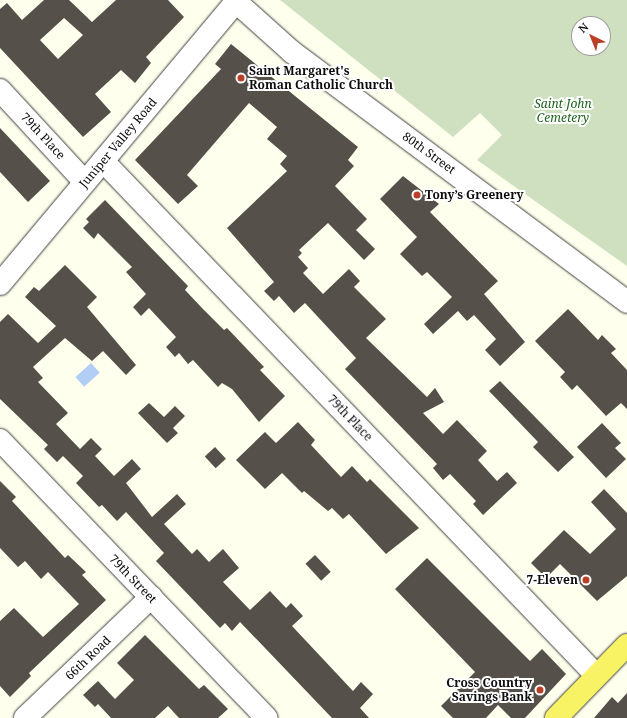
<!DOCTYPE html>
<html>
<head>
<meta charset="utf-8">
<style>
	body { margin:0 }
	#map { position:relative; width:627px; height:718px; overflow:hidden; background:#ffffed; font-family:"Noto Serif",serif }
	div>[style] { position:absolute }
	.cemetery>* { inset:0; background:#cee0bf }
	.water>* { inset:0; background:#b2cef5; transform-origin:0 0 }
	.building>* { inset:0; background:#555049; transform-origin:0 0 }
	.roads { filter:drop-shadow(0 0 1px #404040) drop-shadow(0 0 1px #404040) }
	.minor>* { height:22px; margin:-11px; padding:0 11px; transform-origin:11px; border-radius:11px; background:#fff }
	.major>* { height:22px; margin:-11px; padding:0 11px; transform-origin:11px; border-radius:11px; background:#f7f364 }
	.dots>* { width:11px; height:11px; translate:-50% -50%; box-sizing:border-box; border:2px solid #fff; border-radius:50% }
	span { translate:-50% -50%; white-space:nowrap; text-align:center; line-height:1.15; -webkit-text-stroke:4px #fff; paint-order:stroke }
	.poi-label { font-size:12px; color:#0d0d0d; font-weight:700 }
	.left { translate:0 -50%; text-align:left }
	.right { translate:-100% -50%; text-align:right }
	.park-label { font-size:12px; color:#1e641e; font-style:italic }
	.street-label { font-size:12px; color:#0d0d0d }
	.north { position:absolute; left:571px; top:16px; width:40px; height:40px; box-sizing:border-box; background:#fff; border:1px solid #9e9e9e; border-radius:50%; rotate:317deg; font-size:11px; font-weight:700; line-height:16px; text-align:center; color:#0d0d0d }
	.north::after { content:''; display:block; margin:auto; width:14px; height:18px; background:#bb3f26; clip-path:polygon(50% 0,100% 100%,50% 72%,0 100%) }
</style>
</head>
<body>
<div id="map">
	<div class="cemetery">
		<i style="clip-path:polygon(evenodd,280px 0,627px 0,627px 266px,477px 160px,502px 135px,480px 113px,453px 137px,280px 0,579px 24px,603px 24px,603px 48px,579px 48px,579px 24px)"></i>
	</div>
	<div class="water">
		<i style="left:91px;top:363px;width:13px;height:21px;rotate:48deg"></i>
	</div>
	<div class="building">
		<i style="clip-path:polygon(evenodd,44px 0,69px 0,92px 22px,116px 0,168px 0,184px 17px,146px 57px,151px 63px,135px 83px,121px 70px,95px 94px,111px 112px,83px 137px,0 48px,0 9px,7px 3px,22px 20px,44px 0,64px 18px,83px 35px,58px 59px,40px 40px,64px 18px)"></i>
		<i style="clip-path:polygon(231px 44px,358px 147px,348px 160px,354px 166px,335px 186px,367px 219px,356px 230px,375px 249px,364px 260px,328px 223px,299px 250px,302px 253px,298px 257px,308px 268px,303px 273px,323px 294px,349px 269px,360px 281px,354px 287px,386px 319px,366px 338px,427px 397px,435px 388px,444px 402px,423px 413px,443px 434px,457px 420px,487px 451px,478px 460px,497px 481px,507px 472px,517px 483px,483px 515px,473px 504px,476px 501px,450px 474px,443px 480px,433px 468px,437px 464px,345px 369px,356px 358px,305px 303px,294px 313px,279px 296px,274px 301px,264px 291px,274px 282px,227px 228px,287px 171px,280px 164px,287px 156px,267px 139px,277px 127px,249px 103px,187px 175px,198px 186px,178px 204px,135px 160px,221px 69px,215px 64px)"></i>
		<i style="clip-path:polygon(0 128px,50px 181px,28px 202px,0 172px)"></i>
		<i style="clip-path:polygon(403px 176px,439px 204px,430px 212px,498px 281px,484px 294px,525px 342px,500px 366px,485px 350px,496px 339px,474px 315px,467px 321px,458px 311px,433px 334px,424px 324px,452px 297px,427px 272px,422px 276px,400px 254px,417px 237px,380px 199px)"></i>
		<i style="clip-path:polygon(105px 200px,188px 286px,185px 290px,203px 309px,224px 330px,227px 328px,264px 367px,260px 370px,285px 396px,259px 422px,232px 389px,222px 383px,218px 387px,193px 360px,188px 364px,179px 353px,175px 357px,166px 347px,176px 337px,149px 308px,141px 316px,133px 307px,146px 294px,126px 272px,132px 267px,98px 233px,94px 239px,83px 228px,89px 222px,86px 219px)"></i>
		<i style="clip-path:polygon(65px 265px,97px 297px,87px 307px,136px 365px,126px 375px,103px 351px,92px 361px,65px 338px,33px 367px,43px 378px,38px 382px,68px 413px,56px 424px,80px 449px,91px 438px,102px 449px,95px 456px,114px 476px,132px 459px,141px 469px,126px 483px,152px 517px,177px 494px,186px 504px,164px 524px,192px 554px,197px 549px,209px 562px,223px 549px,239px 568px,223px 582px,250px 610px,270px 591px,286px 608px,291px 603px,303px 616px,292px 626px,353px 691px,361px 682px,373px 694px,360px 708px,369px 718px,332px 718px,240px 622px,232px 631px,225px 623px,220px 628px,156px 561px,164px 553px,126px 512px,117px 521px,102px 505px,99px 507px,76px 483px,83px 476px,63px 456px,57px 462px,44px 449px,48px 445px,0 399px,0 322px,8px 314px,38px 343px,56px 326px,25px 297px,34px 287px,39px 291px)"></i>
		<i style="clip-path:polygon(568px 309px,598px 340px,602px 335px,616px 349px,611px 353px,627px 370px,627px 409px,621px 403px,606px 416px,577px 385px,572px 390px,560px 377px,565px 372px,535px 341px)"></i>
		<i style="clip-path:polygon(500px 381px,574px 457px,558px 472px,533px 447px,538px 442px,489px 391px)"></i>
		<i style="clip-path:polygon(149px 403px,164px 417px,175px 406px,185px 416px,173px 428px,178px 433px,167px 443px,138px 413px)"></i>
		<i style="clip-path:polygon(298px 422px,315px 440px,311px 445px,341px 477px,352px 466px,367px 482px,370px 479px,419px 528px,386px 554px,349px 514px,343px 519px,332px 508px,328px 511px,304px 491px,302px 493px,282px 473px,265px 489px,236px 460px,265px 432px,276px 443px)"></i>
		<i style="clip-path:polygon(602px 423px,621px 443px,615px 448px,626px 459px,606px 478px,577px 447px)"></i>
		<i style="left:215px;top:447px;width:16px;height:14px;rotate:47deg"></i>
		<i style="clip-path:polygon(0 481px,16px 497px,12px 501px,65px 558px,68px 555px,86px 572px,82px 575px,106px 600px,29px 673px,31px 676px,10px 697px,0 686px,0 621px,14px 608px,43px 637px,79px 604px,48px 572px,41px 579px,25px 561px,18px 567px,0 548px)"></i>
		<i style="clip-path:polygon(604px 489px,627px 513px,627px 576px,597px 601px,560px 564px,546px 578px,531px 563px,564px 530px,590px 554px,616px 529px,591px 502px)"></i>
		<i style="left:315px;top:555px;width:23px;height:13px;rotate:47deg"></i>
		<i style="clip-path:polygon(427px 558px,530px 661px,542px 649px,566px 674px,525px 718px,511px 718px,498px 705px,486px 718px,453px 718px,441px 706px,475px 672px,395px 589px)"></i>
		<i style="clip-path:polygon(145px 635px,199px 689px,204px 685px,228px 709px,218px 718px,179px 718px,168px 706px,155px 718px,111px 718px,98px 704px,95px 707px,83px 695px,98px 681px,115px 699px,134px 680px,117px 663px)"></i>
		<i style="clip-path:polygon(627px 693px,627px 718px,594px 718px,612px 697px,618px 703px)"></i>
	</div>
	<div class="roads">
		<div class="minor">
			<i style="left:234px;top:0;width:78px;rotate:41.9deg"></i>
			<i style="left:292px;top:52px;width:418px;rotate:36.7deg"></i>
			<i style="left:0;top:90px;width:125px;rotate:47.3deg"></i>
			<i style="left:103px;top:161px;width:712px;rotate:46.19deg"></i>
			<i style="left:0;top:284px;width:368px;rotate:-50.1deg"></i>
			<i style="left:0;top:440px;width:385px;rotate:46.2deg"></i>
			<i style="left:25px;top:718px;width:175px;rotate:-43.8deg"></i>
		</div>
		<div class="major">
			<i style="left:556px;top:718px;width:102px;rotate:-45.8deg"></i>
		</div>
	</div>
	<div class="dots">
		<i style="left:241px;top:78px;background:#bb3f26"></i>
		<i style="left:417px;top:195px;background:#bb3f26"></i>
		<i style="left:586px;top:580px;background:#bb3f26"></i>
		<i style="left:540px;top:690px;background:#bb3f26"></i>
	</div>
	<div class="poi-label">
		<span class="left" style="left:249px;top:78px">Saint Margaret's<br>Roman Catholic Church</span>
		<span class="left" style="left:425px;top:195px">Tony’s Greenery</span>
		<span class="right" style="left:578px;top:580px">7-Eleven</span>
		<span class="right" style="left:532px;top:690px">Cross Country<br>Savings Bank</span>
	</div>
	<div class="park-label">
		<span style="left:563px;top:111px">Saint John<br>Cemetery</span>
	</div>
	<div class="street-label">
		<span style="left:43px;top:136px;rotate:47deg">79th Place</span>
		<span style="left:118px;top:143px;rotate:-50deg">Juniper Valley Road</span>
		<span style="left:429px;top:153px;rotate:36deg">80th Street</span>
		<span style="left:350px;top:418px;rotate:46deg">79th Place</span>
		<span style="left:133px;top:579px;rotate:46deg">79th Street</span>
		<span style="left:88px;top:658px;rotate:-44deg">66th Road</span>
	</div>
	<div class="north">N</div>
</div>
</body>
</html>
